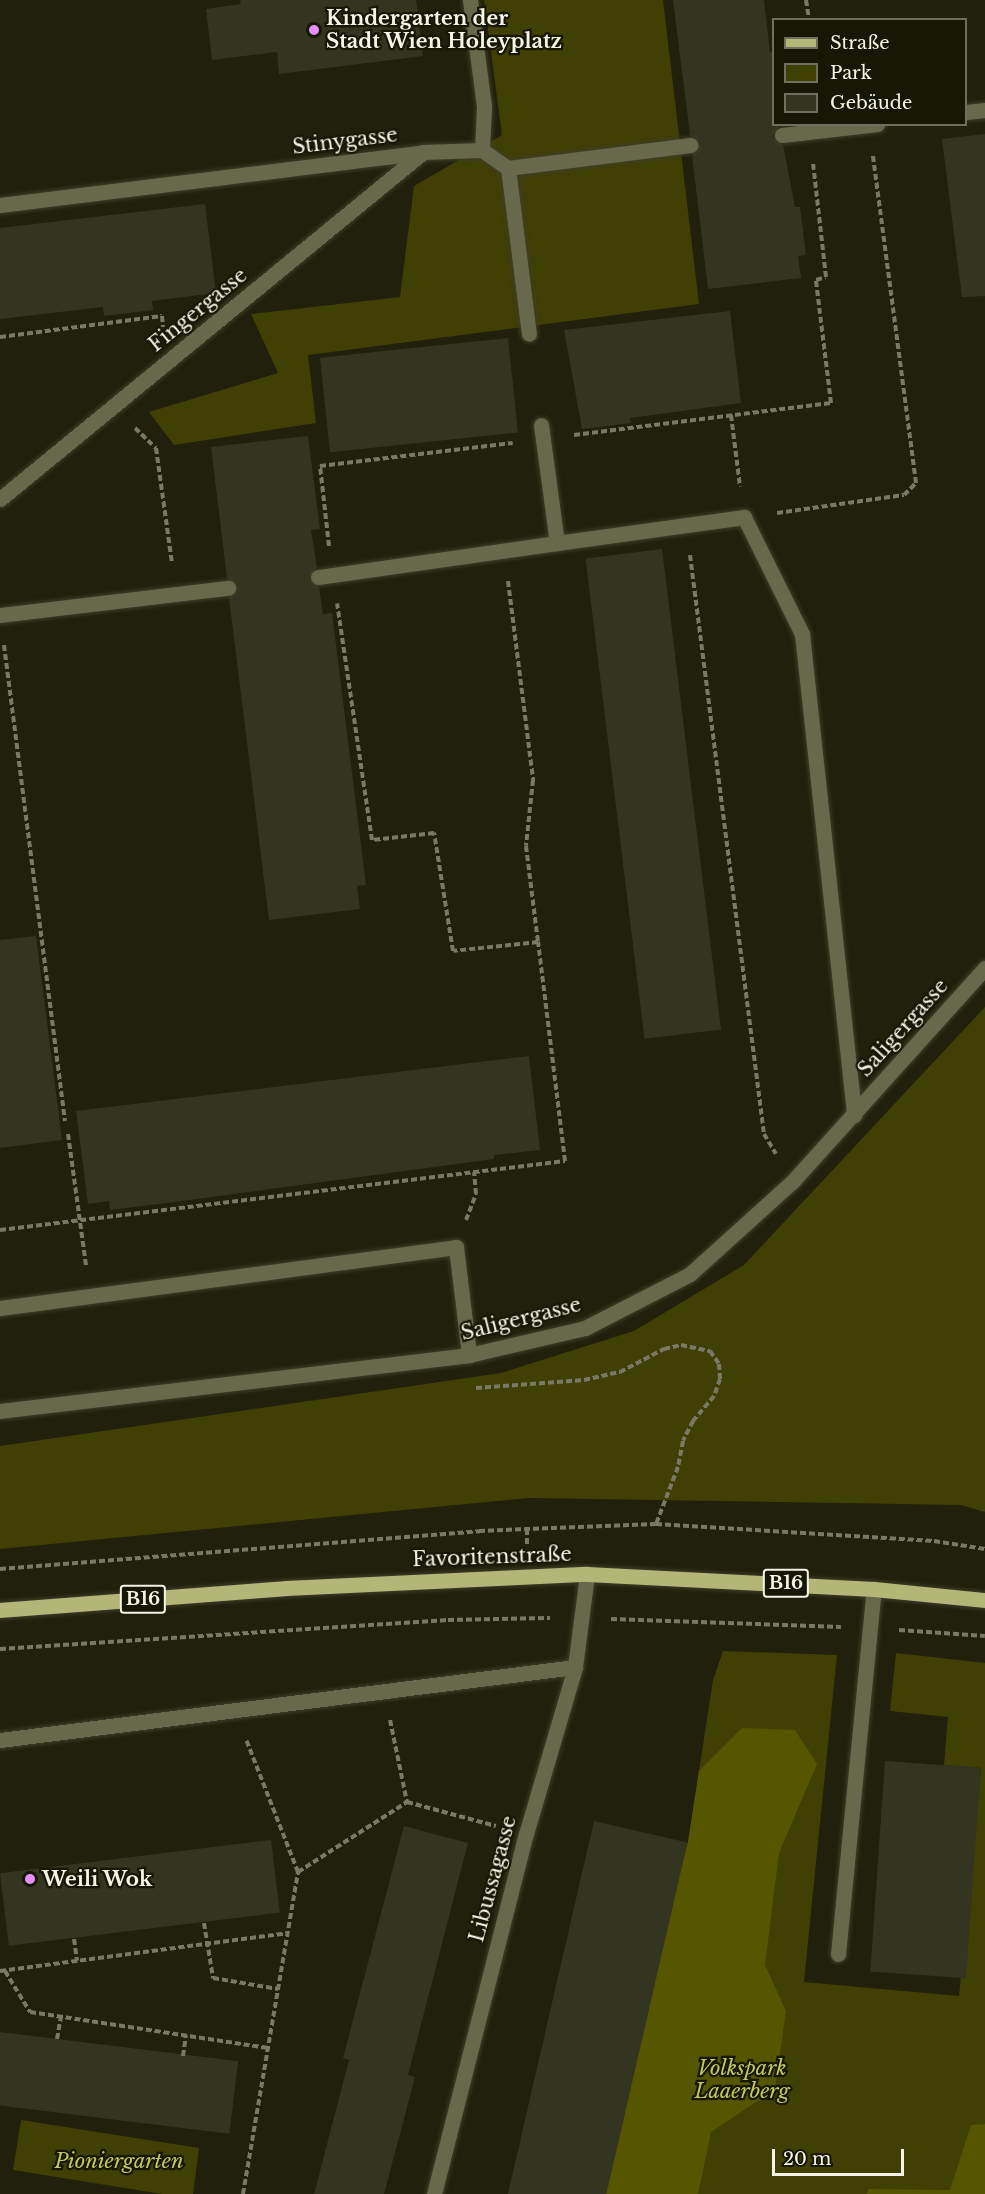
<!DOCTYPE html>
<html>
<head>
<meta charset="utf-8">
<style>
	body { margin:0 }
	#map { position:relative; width:985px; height:2194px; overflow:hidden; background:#20200c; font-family:"Libre Baskerville",serif }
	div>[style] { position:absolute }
	.green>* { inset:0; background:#403f04 }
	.forest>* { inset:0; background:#565600 }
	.building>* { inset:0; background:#343520; transform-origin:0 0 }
	.path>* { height:4px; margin-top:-2px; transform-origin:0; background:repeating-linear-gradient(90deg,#797968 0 6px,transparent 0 9px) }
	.roads { filter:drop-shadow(0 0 2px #3e3e2b) drop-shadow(0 0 2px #3e3e2b) }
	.service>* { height:15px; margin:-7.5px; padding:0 7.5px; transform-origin:7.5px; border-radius:7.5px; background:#68694c }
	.minor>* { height:15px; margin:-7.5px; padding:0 7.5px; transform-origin:7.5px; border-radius:7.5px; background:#68694c }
	.primary>* { height:15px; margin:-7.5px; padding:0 7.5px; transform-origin:7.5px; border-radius:7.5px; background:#b4b678 }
	.dots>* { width:16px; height:16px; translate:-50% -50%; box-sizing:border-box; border:3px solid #161704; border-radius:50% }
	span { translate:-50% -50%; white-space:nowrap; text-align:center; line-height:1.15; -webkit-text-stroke:4.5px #161704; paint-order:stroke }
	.shield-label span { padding:2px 4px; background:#161704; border:2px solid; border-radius:4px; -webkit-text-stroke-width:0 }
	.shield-label { font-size:18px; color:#f4f4e8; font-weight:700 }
	.poi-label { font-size:20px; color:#f4f4e8; font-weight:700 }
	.left { translate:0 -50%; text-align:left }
	.street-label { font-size:20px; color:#f4f4e8 }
	.park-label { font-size:20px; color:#c5c660; font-style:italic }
	.legend { position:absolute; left:772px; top:18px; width:195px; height:108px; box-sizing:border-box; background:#161704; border:2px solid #6f6f5f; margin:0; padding:8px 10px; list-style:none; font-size:18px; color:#f4f4e8 }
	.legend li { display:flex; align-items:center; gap:12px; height:30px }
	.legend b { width:30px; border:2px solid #6f6f5f }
	.scale { position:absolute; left:772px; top:2149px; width:132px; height:27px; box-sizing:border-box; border:3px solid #f4f4e8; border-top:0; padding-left:8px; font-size:18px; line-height:21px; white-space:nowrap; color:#f4f4e8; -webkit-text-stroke:4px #161704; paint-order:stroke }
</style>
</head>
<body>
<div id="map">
	<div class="green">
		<i style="clip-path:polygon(484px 0,663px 0,699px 304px,308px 355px,316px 423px,174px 445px,149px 412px,278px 373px,251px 314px,400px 297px,414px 186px,502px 135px)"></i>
		<i style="clip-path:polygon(985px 1007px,985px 1512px,961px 1505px,529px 1498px,0 1549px,0 1446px,501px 1373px,634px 1331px,744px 1265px)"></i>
		<i style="clip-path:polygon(723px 1651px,837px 1655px,804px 1982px,959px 1996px,981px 1768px,944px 1765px,948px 1717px,890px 1711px,896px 1653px,985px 1663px,985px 2194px,593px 2194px,688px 1842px,713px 1680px)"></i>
		<i style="clip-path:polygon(21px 2120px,199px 2148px,193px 2194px,162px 2194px,13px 2170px)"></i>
	</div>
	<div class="forest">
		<i style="clip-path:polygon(742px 1728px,795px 1730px,817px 1764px,779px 1853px,765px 1965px,786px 2011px,775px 2089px,711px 2132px,698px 2194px,594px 2194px,688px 1842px,699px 1771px)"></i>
		<i style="clip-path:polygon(985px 2124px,985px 2194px,867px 2194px,868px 2189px,950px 2190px,971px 2125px)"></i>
	</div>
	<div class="building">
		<i style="clip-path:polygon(240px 0,416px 0,423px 56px,279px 74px,277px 52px,212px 60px,206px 9px,241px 4px)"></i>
		<i style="clip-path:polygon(673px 0,764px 0,770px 52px,774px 51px,774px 124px,780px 125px,772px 137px,783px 145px,795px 207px,800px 207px,806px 255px,798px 256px,801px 278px,708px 289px,692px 155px,701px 143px,690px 135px)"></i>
		<i style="clip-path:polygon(985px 134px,985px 296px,962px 297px,942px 139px)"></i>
		<i style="clip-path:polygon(205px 204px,216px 293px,152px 301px,153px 310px,104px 316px,103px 307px,0 319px,0 228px)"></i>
		<i style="clip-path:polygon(730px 311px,741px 403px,630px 418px,631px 423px,582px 429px,564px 330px)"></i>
		<i style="left:508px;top:338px;width:95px;height:189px;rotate:84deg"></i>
		<i style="clip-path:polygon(308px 436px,320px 529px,311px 530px,317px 567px,308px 578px,319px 587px,323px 614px,332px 613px,366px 885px,357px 886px,360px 909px,269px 920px,229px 598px,238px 586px,227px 578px,211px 447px)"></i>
		<i style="left:662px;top:549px;width:484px;height:77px;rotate:83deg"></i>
		<i style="clip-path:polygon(36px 936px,62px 1140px,0 1148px,0 940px)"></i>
		<i style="clip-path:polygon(529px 1056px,540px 1150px,494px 1155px,494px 1159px,159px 1204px,110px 1210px,109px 1201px,88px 1204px,76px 1111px)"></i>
		<i style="left:885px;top:1761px;width:96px;height:211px;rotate:4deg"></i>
		<i style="left:594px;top:1821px;width:96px;height:385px;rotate:13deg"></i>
		<i style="clip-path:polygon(404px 1826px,468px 1843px,408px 2075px,415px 2077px,384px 2194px,314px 2194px,349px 2060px,343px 2058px)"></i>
		<i style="left:271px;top:1840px;width:73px;height:273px;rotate:83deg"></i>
		<i style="left:0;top:2032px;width:240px;height:73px;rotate:7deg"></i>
	</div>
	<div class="path">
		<i style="left:806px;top:0;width:20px;rotate:81deg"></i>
		<i style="left:0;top:337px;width:163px;rotate:-7.4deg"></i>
		<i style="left:162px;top:316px;width:11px;rotate:85deg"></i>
		<i style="left:731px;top:415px;width:72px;rotate:82.8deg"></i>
		<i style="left:135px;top:428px;width:29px;rotate:44deg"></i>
		<i style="left:156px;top:448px;width:117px;rotate:82.1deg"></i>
		<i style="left:574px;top:435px;width:259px;rotate:-7.1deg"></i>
		<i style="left:831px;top:403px;width:124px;rotate:-97deg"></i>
		<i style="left:816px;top:280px;width:10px;rotate:-17deg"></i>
		<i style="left:826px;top:277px;width:115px;rotate:-96.5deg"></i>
		<i style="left:777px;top:513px;width:128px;rotate:-8.1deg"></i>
		<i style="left:904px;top:495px;width:17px;rotate:-45deg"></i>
		<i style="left:916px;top:483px;width:330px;rotate:-97.5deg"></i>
		<i style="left:329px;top:546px;width:81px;rotate:-96.4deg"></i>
		<i style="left:320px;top:466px;width:194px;rotate:-6.8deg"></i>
		<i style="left:690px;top:555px;width:584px;rotate:82.72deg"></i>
		<i style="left:764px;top:1134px;width:23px;rotate:59deg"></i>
		<i style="left:508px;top:581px;width:201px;rotate:82.8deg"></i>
		<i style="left:533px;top:780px;width:66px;rotate:96.1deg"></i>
		<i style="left:526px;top:846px;width:97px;rotate:82.9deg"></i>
		<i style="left:4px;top:645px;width:480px;rotate:82.7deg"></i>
		<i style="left:68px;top:1134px;width:133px;rotate:82.2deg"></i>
		<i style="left:466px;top:1220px;width:28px;rotate:-69deg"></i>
		<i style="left:476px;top:1194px;width:22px;rotate:-95deg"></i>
		<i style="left:0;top:1230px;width:569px;rotate:-6.96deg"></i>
		<i style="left:565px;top:1161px;width:221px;rotate:-97deg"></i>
		<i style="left:538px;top:942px;width:85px;rotate:174deg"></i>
		<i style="left:453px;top:951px;width:120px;rotate:-99.1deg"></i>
		<i style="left:434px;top:833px;width:62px;rotate:173.6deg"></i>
		<i style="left:372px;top:840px;width:239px;rotate:-98.4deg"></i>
		<i style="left:476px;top:1388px;width:108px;rotate:-4.2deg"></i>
		<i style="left:584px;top:1380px;width:37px;rotate:-13deg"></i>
		<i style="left:620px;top:1372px;width:50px;rotate:-27.6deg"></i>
		<i style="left:664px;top:1349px;width:17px;rotate:-13deg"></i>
		<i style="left:681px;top:1345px;width:30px;rotate:12deg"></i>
		<i style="left:710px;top:1351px;width:16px;rotate:55deg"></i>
		<i style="left:719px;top:1364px;width:15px;rotate:86deg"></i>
		<i style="left:720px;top:1379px;width:18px;rotate:109deg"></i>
		<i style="left:714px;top:1396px;width:33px;rotate:130deg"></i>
		<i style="left:693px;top:1421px;width:22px;rotate:117deg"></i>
		<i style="left:683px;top:1441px;width:26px;rotate:101deg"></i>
		<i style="left:678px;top:1467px;width:61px;rotate:111.1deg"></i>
		<i style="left:527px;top:1529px;width:17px;rotate:90deg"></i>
		<i style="left:0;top:1569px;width:481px;rotate:-4.5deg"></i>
		<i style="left:479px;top:1531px;width:177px;rotate:-2.3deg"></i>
		<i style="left:656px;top:1524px;width:279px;rotate:3.5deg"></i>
		<i style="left:934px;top:1541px;width:52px;rotate:8.9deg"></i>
		<i style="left:611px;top:1619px;width:230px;rotate:2deg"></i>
		<i style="left:899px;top:1630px;width:86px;rotate:4deg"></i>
		<i style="left:0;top:1649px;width:449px;rotate:-3.7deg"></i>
		<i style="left:448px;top:1620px;width:102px;rotate:-1.1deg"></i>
		<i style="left:390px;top:1720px;width:84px;rotate:78.3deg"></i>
		<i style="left:298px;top:1872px;width:130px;rotate:-32.7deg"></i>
		<i style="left:407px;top:1802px;width:92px;rotate:15.1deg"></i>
		<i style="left:204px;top:1923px;width:56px;rotate:80.7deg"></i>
		<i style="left:213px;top:1978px;width:66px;rotate:9.6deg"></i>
		<i style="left:74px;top:1939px;width:22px;rotate:82deg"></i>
		<i style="left:0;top:1971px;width:290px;rotate:-7.5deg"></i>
		<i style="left:5px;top:1971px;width:48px;rotate:58.6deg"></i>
		<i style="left:30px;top:2012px;width:241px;rotate:8.6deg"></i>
		<i style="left:57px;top:2039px;width:22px;rotate:-80deg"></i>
		<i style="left:183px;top:2056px;width:21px;rotate:-82deg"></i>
		<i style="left:243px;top:2194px;width:327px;rotate:-80.3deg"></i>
		<i style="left:298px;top:1872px;width:143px;rotate:-111.4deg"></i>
	</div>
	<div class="roads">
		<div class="service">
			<i style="left:470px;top:0;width:108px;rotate:82.5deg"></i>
			<i style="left:484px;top:107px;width:43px;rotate:92.7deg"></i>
			<i style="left:966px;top:112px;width:19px;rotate:-6deg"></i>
			<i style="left:782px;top:135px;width:96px;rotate:-6.6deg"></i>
			<i style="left:508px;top:168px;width:167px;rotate:82.8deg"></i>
			<i style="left:0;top:205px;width:426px;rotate:-7.1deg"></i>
			<i style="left:423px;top:152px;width:59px;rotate:-1.9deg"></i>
			<i style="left:482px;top:150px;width:32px;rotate:35deg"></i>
			<i style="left:508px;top:168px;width:184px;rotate:-7.2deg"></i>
			<i style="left:0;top:499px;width:546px;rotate:-39.35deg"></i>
			<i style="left:557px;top:543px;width:189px;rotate:-7.9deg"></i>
			<i style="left:744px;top:517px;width:131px;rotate:63.6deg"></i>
			<i style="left:802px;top:634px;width:484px;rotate:83.8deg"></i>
			<i style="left:318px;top:577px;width:241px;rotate:-8.1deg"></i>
			<i style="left:557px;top:543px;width:119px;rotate:-97.7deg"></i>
			<i style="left:0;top:615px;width:230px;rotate:-6.8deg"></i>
			<i style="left:0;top:1308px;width:460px;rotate:-7.6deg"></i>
			<i style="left:456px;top:1247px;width:109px;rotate:83.1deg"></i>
			<i style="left:838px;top:1954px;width:367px;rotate:-84.4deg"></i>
		</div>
		<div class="minor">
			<i style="left:0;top:1411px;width:472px;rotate:-6.8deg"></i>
			<i style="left:469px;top:1355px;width:119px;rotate:-13.1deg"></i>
			<i style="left:585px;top:1328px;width:118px;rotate:-27.2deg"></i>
			<i style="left:690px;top:1274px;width:139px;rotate:-42.1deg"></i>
			<i style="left:793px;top:1181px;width:287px;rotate:-48deg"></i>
			<i style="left:0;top:1740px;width:580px;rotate:-7.24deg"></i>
			<i style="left:434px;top:2194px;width:372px;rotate:-75.7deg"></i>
			<i style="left:526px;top:1834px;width:174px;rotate:-73.6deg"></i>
			<i style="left:575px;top:1667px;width:94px;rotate:-82.6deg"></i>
		</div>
		<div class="primary">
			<i style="left:0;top:1610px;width:287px;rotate:-4.4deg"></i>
			<i style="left:286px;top:1588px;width:301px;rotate:-2.7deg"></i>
			<i style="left:587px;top:1574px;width:287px;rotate:3deg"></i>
			<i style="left:874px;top:1589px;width:112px;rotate:5.7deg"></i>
		</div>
	</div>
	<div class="dots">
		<i style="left:314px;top:30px;background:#e98efe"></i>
		<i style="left:30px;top:1879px;background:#e98efe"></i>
	</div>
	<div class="shield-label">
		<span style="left:786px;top:1583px">B16</span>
		<span style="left:143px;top:1599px">B16</span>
	</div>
	<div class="poi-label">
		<span class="left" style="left:326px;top:30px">Kindergarten der<br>Stadt Wien Holeyplatz</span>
		<span class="left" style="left:42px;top:1879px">Weili Wok</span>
	</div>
	<div class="street-label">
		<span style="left:345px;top:141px;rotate:-7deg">Stinygasse</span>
		<span style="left:198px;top:310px;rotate:-39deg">Fingergasse</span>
		<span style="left:903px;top:1028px;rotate:-48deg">Saligergasse</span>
		<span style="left:521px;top:1319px;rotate:-14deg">Saligergasse</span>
		<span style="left:492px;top:1557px;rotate:-2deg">Favoritenstraße</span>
		<span style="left:493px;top:1879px;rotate:-75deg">Libussagasse</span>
	</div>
	<div class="park-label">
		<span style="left:742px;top:2080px">Volkspark<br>Laaerberg</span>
		<span style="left:119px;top:2161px">Pioniergarten</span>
	</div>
	<ul class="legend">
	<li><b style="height:8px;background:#b4b678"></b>Straße</li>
	<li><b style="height:16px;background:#403f04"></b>Park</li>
	<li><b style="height:16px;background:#343520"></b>Gebäude</li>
	</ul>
	<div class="scale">20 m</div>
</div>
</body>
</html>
